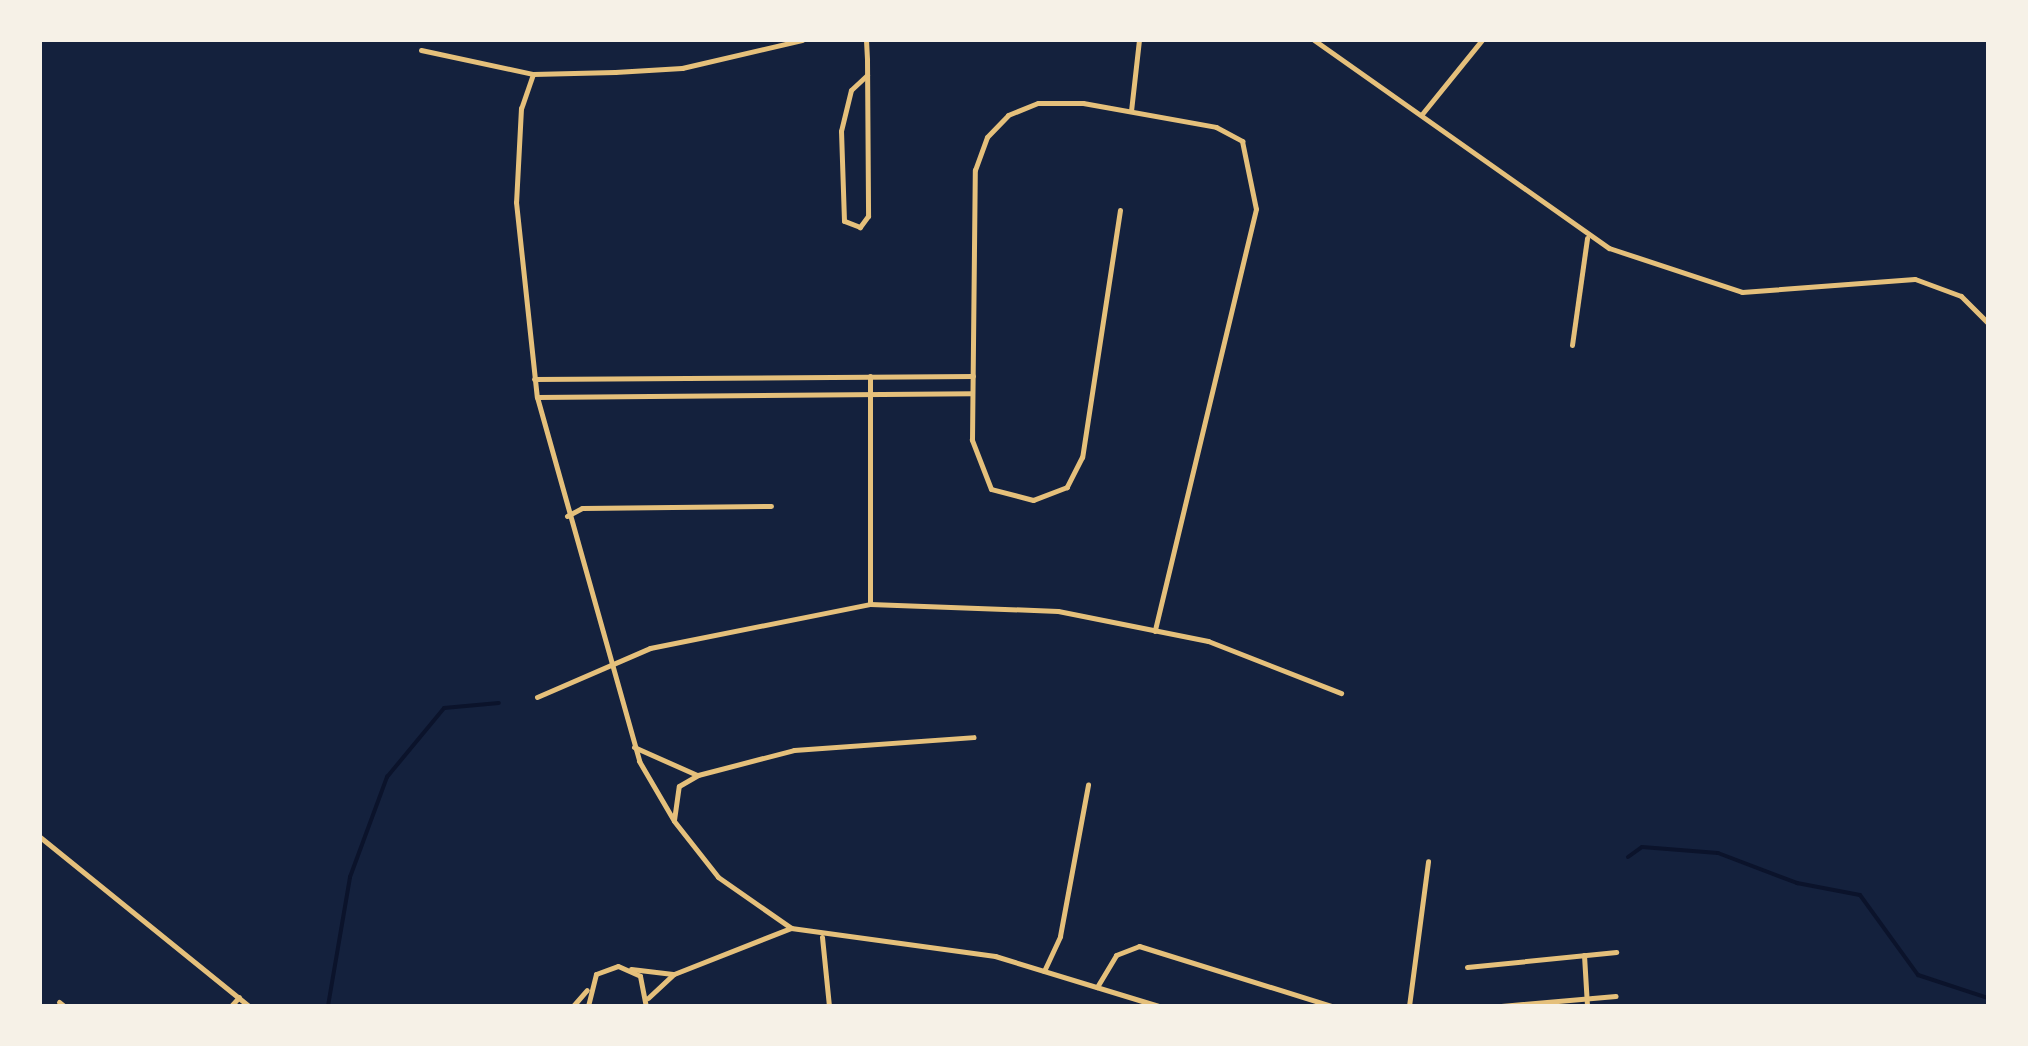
<!DOCTYPE html>
<html>
<head>
<meta charset="utf-8">
<style>
	body { margin:0 }
	#map { position:relative; width:2028px; height:1046px; overflow:hidden; background:#14213d; font-family:Mulish,sans-serif }
	div>[style] { position:absolute }
	.stream>* { height:4px; margin:-2px; padding:0 2px; transform-origin:2px; border-radius:2px; background:#0b132b }
	.minor>* { height:5px; margin:-2.5px; padding:0 2.5px; transform-origin:2.5px; border-radius:2.5px; background:#e5c07b }
	span { translate:-50% -50%; white-space:nowrap; text-align:center; line-height:1.15; -webkit-text-stroke:7px #f6f1e7; paint-order:stroke }
	.frame { position:absolute; inset:0; border:42px solid #f6f1e7; pointer-events:none }
</style>
</head>
<body>
<div id="map">
	<div class="stream">
		<i style="left:1628px;top:857px;width:17px;rotate:-36deg"></i>
		<i style="left:1642px;top:847px;width:76px;rotate:4.5deg"></i>
		<i style="left:1718px;top:853px;width:85px;rotate:20.8deg"></i>
		<i style="left:1797px;top:883px;width:64px;rotate:10.8deg"></i>
		<i style="left:1860px;top:895px;width:99px;rotate:54.1deg"></i>
		<i style="left:1918px;top:975px;width:74px;rotate:18.2deg"></i>
		<i style="left:328px;top:1006px;width:131px;rotate:-80.3deg"></i>
		<i style="left:350px;top:877px;width:107px;rotate:-69.7deg"></i>
		<i style="left:387px;top:777px;width:89px;rotate:-50.4deg"></i>
		<i style="left:444px;top:708px;width:55px;rotate:-5.2deg"></i>
	</div>
	<div class="minor">
		<i style="left:866px;top:40px;width:20px;rotate:87deg"></i>
		<i style="left:867px;top:60px;width:156px;rotate:89.6deg"></i>
		<i style="left:868px;top:216px;width:14px;rotate:126deg"></i>
		<i style="left:860px;top:227px;width:17px;rotate:-159deg"></i>
		<i style="left:844px;top:221px;width:90px;rotate:-91.9deg"></i>
		<i style="left:841px;top:131px;width:42px;rotate:-76.3deg"></i>
		<i style="left:851px;top:90px;width:22px;rotate:-43deg"></i>
		<i style="left:1314px;top:40px;width:361px;rotate:35.2deg"></i>
		<i style="left:1609px;top:248px;width:140px;rotate:18.3deg"></i>
		<i style="left:1742px;top:292px;width:173px;rotate:-4.3deg"></i>
		<i style="left:1915px;top:279px;width:49px;rotate:20.3deg"></i>
		<i style="left:1961px;top:296px;width:38px;rotate:45deg"></i>
		<i style="left:421px;top:50px;width:115px;rotate:12.1deg"></i>
		<i style="left:533px;top:74px;width:82px;rotate:-1.4deg"></i>
		<i style="left:615px;top:72px;width:67px;rotate:-3.4deg"></i>
		<i style="left:682px;top:68px;width:123px;rotate:-13.1deg"></i>
		<i style="left:533px;top:74px;width:36px;rotate:109deg"></i>
		<i style="left:521px;top:108px;width:94px;rotate:93deg"></i>
		<i style="left:516px;top:202px;width:196px;rotate:83.9deg"></i>
		<i style="left:537px;top:397px;width:378px;rotate:74.3deg"></i>
		<i style="left:639px;top:761px;width:69px;rotate:59.7deg"></i>
		<i style="left:674px;top:821px;width:71px;rotate:51.8deg"></i>
		<i style="left:718px;top:877px;width:89px;rotate:34.9deg"></i>
		<i style="left:791px;top:928px;width:206px;rotate:7.8deg"></i>
		<i style="left:995px;top:956px;width:171px;rotate:17deg"></i>
		<i style="left:1131px;top:111px;width:71px;rotate:-83.6deg"></i>
		<i style="left:1422px;top:114px;width:95px;rotate:-51deg"></i>
		<i style="left:1120px;top:210px;width:250px;rotate:98.7deg"></i>
		<i style="left:1082px;top:457px;width:34px;rotate:117deg"></i>
		<i style="left:1067px;top:487px;width:36px;rotate:159deg"></i>
		<i style="left:1033px;top:500px;width:43px;rotate:-165.3deg"></i>
		<i style="left:991px;top:489px;width:53px;rotate:-111.2deg"></i>
		<i style="left:972px;top:440px;width:270px;rotate:-89.4deg"></i>
		<i style="left:975px;top:170px;width:35px;rotate:-70deg"></i>
		<i style="left:987px;top:137px;width:30px;rotate:-46deg"></i>
		<i style="left:1008px;top:115px;width:32px;rotate:-22deg"></i>
		<i style="left:1038px;top:103px;width:45px"></i>
		<i style="left:1083px;top:103px;width:135px;rotate:10.2deg"></i>
		<i style="left:1216px;top:127px;width:30px;rotate:28deg"></i>
		<i style="left:1242px;top:141px;width:69px;rotate:78.4deg"></i>
		<i style="left:1256px;top:209px;width:434px;rotate:103.5deg"></i>
		<i style="left:1572px;top:345px;width:108px;rotate:-82deg"></i>
		<i style="left:870px;top:376px;width:228px;rotate:90deg"></i>
		<i style="left:534px;top:379px;width:439px;rotate:-0.4deg"></i>
		<i style="left:537px;top:397px;width:435px;rotate:-0.5deg"></i>
		<i style="left:567px;top:516px;width:17px;rotate:-28deg"></i>
		<i style="left:582px;top:508px;width:189px;rotate:-0.6deg"></i>
		<i style="left:537px;top:697px;width:123px;rotate:-23.4deg"></i>
		<i style="left:650px;top:648px;width:224px;rotate:-11.3deg"></i>
		<i style="left:870px;top:604px;width:188px;rotate:2.1deg"></i>
		<i style="left:1058px;top:611px;width:153px;rotate:11.3deg"></i>
		<i style="left:1208px;top:641px;width:143px;rotate:21.4deg"></i>
		<i style="left:634px;top:747px;width:69px;rotate:24deg"></i>
		<i style="left:674px;top:820px;width:34px;rotate:-82deg"></i>
		<i style="left:679px;top:786px;width:22px;rotate:-30deg"></i>
		<i style="left:698px;top:775px;width:99px;rotate:-14.6deg"></i>
		<i style="left:794px;top:750px;width:180px;rotate:-4.1deg"></i>
		<i style="left:40px;top:837px;width:269px;rotate:39deg"></i>
		<i style="left:822px;top:937px;width:69px;rotate:84.2deg"></i>
		<i style="left:1584px;top:955px;width:51px;rotate:86.6deg"></i>
		<i style="left:1467px;top:967px;width:150px;rotate:-5.7deg"></i>
		<i style="left:631px;top:969px;width:42px;rotate:6.8deg"></i>
		<i style="left:1044px;top:971px;width:38px;rotate:-65deg"></i>
		<i style="left:1060px;top:936px;width:154px;rotate:-79.5deg"></i>
		<i style="left:1097px;top:987px;width:37px;rotate:-59deg"></i>
		<i style="left:1116px;top:955px;width:25px;rotate:-21deg"></i>
		<i style="left:1139px;top:946px;width:202px;rotate:17.3deg"></i>
		<i style="left:648px;top:998px;width:35px;rotate:-43deg"></i>
		<i style="left:674px;top:974px;width:126px;rotate:-21.5deg"></i>
		<i style="left:59px;top:1002px;width:6px;rotate:39deg"></i>
		<i style="left:231px;top:1006px;width:12px;rotate:-48deg"></i>
		<i style="left:573px;top:1006px;width:21px;rotate:-49deg"></i>
		<i style="left:588px;top:1006px;width:33px;rotate:-76deg"></i>
		<i style="left:596px;top:974px;width:23px;rotate:-20deg"></i>
		<i style="left:618px;top:966px;width:24px;rotate:24deg"></i>
		<i style="left:640px;top:976px;width:31px;rotate:79deg"></i>
		<i style="left:1409px;top:1006px;width:146px;rotate:-82.5deg"></i>
		<i style="left:1501px;top:1006px;width:115px;rotate:-5deg"></i>
	</div>
	<div class="frame"></div>
</div>
</body>
</html>
